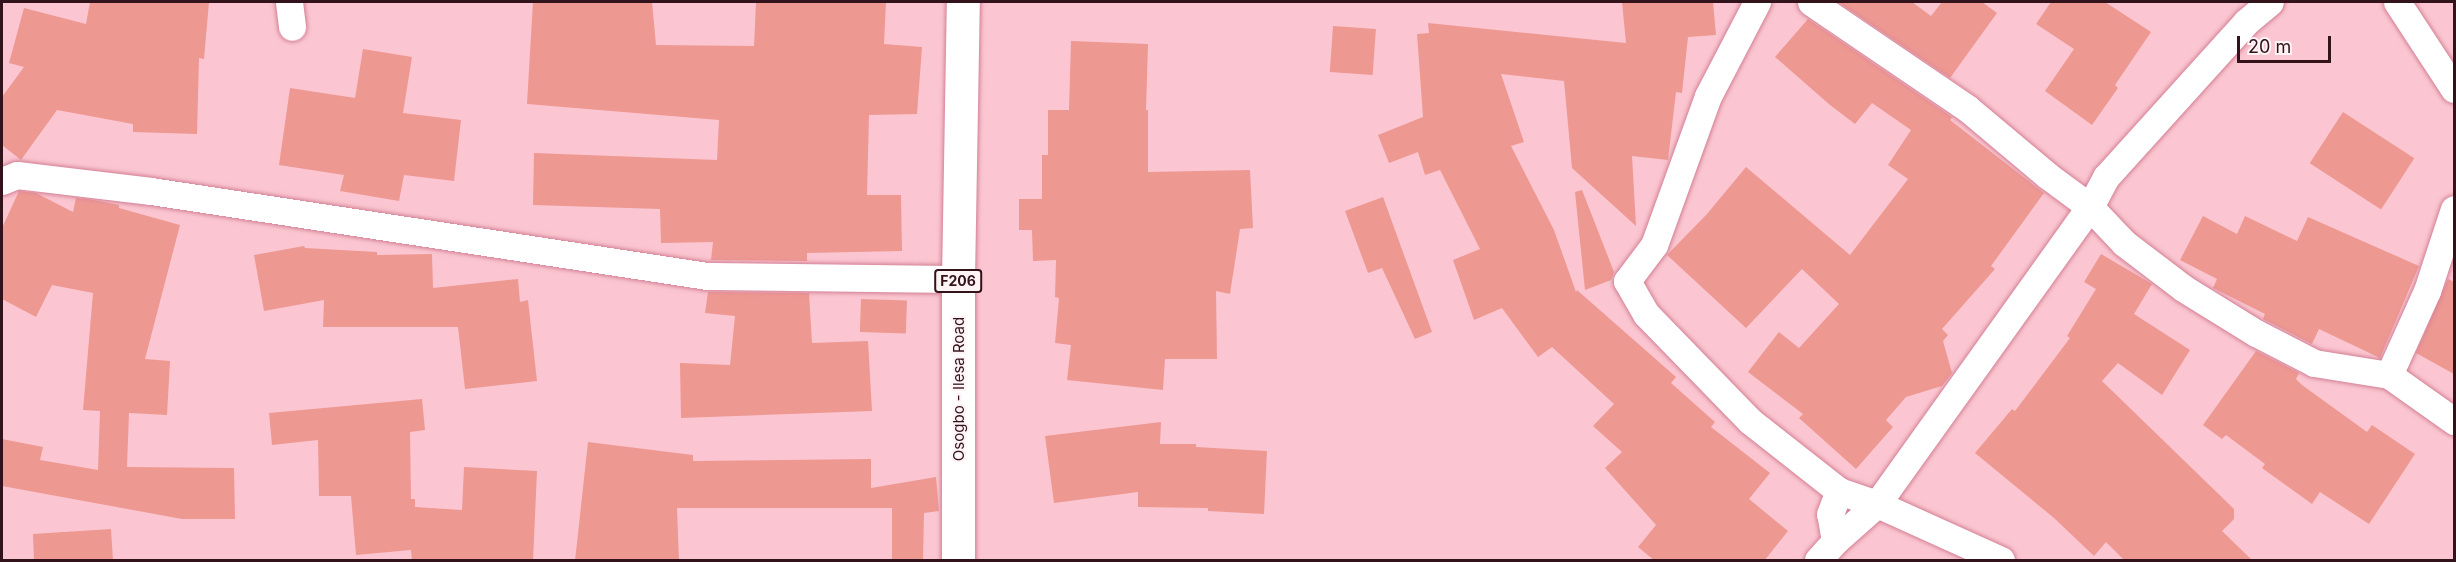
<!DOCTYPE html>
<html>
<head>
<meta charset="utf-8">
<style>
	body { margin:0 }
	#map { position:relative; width:2456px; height:562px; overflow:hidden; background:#fbc6d1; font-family:Inter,sans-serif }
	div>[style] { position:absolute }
	.building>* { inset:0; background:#ee9892; transform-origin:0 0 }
	.roads { filter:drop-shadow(0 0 2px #d38095) drop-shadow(0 0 2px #d38095) }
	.minor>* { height:27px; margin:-13.5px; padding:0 13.5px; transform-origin:13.5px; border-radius:13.5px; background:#fff }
	.primary>* { height:33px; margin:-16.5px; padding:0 16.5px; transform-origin:16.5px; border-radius:16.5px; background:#fff }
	span { translate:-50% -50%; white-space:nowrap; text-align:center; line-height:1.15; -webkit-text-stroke:4.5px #fef4f6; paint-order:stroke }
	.shield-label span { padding:2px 4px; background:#fef4f6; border:2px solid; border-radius:4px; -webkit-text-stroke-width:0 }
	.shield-label { font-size:14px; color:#32121b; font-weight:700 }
	.street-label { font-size:15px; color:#32121b }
	.frame { position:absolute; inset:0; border:3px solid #32121b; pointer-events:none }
	.scale { position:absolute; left:2237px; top:36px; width:94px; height:27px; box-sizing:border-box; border:3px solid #32121b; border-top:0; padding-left:8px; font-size:18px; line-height:21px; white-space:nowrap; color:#32121b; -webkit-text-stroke:4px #fef4f6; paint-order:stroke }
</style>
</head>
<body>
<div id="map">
	<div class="building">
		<i style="clip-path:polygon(90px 2px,209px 2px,204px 59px,199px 58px,197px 134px,133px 132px,133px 124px,57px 110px,21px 160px,2px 145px,2px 97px,24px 67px,9px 63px,24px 8px,86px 24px)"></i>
		<i style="clip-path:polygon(533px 2px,652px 2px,656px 45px,754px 46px,756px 2px,886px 2px,884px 44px,922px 47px,917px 114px,869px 115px,867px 195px,901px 195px,902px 251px,807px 253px,807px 261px,711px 260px,713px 242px,661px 243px,660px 209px,533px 205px,534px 153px,717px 160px,719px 120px,527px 104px)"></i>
		<i style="clip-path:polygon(1622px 2px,1713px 2px,1716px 35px,1688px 37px,1682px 93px,1676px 92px,1668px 160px,1632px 156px,1636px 226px,1572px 168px,1564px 81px,1501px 74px,1524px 142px,1511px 146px,1554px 230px,1576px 292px,1577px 290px,1676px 377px,1671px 383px,1715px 422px,1711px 427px,1770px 473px,1749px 499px,1788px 531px,1764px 561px,1655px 561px,1638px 547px,1656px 525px,1605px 468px,1622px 452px,1593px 426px,1614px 404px,1552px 347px,1538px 357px,1502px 308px,1474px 320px,1453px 260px,1480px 249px,1440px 170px,1425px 175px,1418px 152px,1389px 163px,1378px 135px,1423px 117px,1417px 34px,1429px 33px,1428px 23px,1626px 43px)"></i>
		<i style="clip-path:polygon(1838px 2px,1912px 2px,1931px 16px,1942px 2px,1982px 2px,1997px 13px,1950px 78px)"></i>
		<i style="clip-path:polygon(2051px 2px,2105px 2px,2151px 32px,2115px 85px,2118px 88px,2092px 125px,2045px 91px,2074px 49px,2036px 24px)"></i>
		<i style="clip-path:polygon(1808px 19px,1952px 117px,1950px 120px,2044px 193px,1991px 266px,1995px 269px,1942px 329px,1948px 335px,1943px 341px,1952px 373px,1942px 386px,1906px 397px,1886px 420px,1893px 427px,1856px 469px,1799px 418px,1803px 414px,1748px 372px,1779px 332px,1799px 348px,1839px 304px,1802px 269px,1746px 328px,1667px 255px,1707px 214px,1746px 167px,1850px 255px,1908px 179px,1888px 165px,1911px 130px,1872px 103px,1855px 124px,1830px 105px,1775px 57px)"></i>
		<i style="left:1333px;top:26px;width:43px;height:46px;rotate:4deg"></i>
		<i style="clip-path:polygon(1071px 41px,1148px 44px,1146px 110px,1148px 110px,1148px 172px,1250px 170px,1253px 228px,1240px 229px,1230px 294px,1216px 291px,1217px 359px,1165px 359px,1163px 390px,1067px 380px,1071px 345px,1055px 343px,1059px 298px,1055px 297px,1056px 260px,1033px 261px,1032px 230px,1019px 230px,1019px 199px,1042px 199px,1042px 155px,1048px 155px,1048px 110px,1069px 110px)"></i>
		<i style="clip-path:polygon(363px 49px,412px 57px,403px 113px,461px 120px,454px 181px,404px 175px,399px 201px,340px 191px,344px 175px,279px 165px,290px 88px,355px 98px)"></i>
		<i style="left:2343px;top:112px;width:85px;height:61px;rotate:33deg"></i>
		<i style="clip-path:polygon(1582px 190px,1614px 272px,1611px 280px,1585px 290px,1575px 192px)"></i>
		<i style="clip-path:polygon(19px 191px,36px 193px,73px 212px,76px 198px,88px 199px,119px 205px,119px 208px,180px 225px,145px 359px,170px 361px,167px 415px,129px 413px,127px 467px,234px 468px,235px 519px,182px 519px,2px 486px,2px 439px,43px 447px,40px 460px,98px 470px,100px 411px,83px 410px,93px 293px,52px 285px,36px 317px,2px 299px,2px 228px)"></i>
		<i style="clip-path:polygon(1383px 197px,1432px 332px,1415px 339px,1382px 268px,1368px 273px,1345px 211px)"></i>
		<i style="clip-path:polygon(2203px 216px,2237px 234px,2245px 216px,2297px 241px,2308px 217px,2419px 266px,2380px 358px,2319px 329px,2312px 344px,2263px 319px,2265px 314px,2213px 288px,2217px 279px,2180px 260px)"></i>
		<i style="clip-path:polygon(304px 246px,305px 248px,377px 252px,377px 255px,432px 254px,433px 288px,518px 279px,520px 302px,528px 300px,537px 381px,465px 389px,458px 327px,323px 327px,324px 300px,264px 311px,254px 255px)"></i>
		<i style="clip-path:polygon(2101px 254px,2152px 284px,2134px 314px,2190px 350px,2162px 395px,2118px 363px,2102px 381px,2234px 509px,2234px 519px,2222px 531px,2253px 561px,2125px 561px,2106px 542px,2094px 556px,2054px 518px,1975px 453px,2012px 409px,2015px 411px,2070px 338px,2067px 336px,2096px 289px,2084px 282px)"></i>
		<i style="clip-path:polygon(2448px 279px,2454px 282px,2454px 374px,2416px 353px)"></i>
		<i style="clip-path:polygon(708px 292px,809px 293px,812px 343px,868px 341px,872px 411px,681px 418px,680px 363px,730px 365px,735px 316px,705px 313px)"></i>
		<i style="left:861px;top:299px;width:46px;height:33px;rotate:2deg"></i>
		<i style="clip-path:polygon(2256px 351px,2299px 373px,2296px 379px,2302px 385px,2367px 432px,2372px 425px,2415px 454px,2369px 524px,2320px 492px,2312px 504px,2262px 468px,2265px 464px,2226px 435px,2222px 439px,2203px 425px)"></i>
		<i style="clip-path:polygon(422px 399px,425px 430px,410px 432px,411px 499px,415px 499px,415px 507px,462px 510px,464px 467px,537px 471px,533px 561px,412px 561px,411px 550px,356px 555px,351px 496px,319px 496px,318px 440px,272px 445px,269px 413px)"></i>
		<i style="clip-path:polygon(1161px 422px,1160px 444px,1196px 444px,1196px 447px,1267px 451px,1264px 514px,1208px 511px,1208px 508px,1138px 507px,1138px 492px,1054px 503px,1045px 436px)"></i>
		<i style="clip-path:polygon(588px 442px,693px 455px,693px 461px,871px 459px,871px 488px,936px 477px,939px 511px,924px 513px,923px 561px,892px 561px,892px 508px,677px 508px,679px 561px,575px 561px)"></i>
		<i style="clip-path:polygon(111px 529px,113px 561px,34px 561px,33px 534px)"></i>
	</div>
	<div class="roads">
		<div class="minor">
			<i style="left:289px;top:2px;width:25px;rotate:83deg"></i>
			<i style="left:1757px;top:2px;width:106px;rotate:117.5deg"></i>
			<i style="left:1708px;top:96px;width:158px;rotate:109.9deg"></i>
			<i style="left:1654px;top:245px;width:45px;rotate:126.9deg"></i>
			<i style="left:1627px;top:281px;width:38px;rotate:60deg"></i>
			<i style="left:1646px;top:314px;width:149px;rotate:45.8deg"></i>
			<i style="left:1750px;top:421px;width:113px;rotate:38.2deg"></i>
			<i style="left:1839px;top:491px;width:40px;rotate:18.9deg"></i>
			<i style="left:1877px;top:504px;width:136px;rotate:24.3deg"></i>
			<i style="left:1811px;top:2px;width:189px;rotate:34.2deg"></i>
			<i style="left:1967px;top:108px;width:106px;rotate:40deg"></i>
			<i style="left:2048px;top:176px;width:52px;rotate:36.4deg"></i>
			<i style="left:2090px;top:207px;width:50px;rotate:46.6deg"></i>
			<i style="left:2124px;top:243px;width:74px;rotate:37.3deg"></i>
			<i style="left:2183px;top:288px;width:86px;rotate:31.7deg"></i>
			<i style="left:2256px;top:333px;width:65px;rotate:27.3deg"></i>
			<i style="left:2314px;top:363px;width:76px;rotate:9.1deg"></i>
			<i style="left:2389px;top:375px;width:80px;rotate:35.3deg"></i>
			<i style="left:2397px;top:2px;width:104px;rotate:56.8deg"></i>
			<i style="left:2px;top:181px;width:16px;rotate:-22deg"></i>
			<i style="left:17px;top:175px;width:135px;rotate:6.8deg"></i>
			<i style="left:151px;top:191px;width:562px;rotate:8.69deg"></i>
			<i style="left:707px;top:276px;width:251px;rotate:0.7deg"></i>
			<i style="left:2389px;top:375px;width:92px;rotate:-65.7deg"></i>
			<i style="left:2427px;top:291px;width:86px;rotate:-71.8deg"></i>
			<i style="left:1835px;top:541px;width:27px;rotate:-100deg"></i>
			<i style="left:1830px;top:514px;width:25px;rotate:-69deg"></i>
			<i style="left:1818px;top:560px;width:25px;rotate:-48deg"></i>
			<i style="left:1835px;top:541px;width:56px;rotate:-41.4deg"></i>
			<i style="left:1877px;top:504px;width:365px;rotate:-54.4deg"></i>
			<i style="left:2090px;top:207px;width:34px;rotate:-62deg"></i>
			<i style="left:2106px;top:177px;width:209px;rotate:-47.9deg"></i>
			<i style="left:2246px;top:22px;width:31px;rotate:-40deg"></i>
		</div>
		<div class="primary">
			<i style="left:958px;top:560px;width:281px;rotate:-90deg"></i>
			<i style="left:958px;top:279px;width:277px;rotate:-89deg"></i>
		</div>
	</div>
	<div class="shield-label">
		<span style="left:958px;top:281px">F206</span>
	</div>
	<div class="street-label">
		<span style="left:959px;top:389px;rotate:-90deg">Osogbo - Ilesa Road</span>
	</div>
	<div class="frame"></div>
	<div class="scale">20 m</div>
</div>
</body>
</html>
